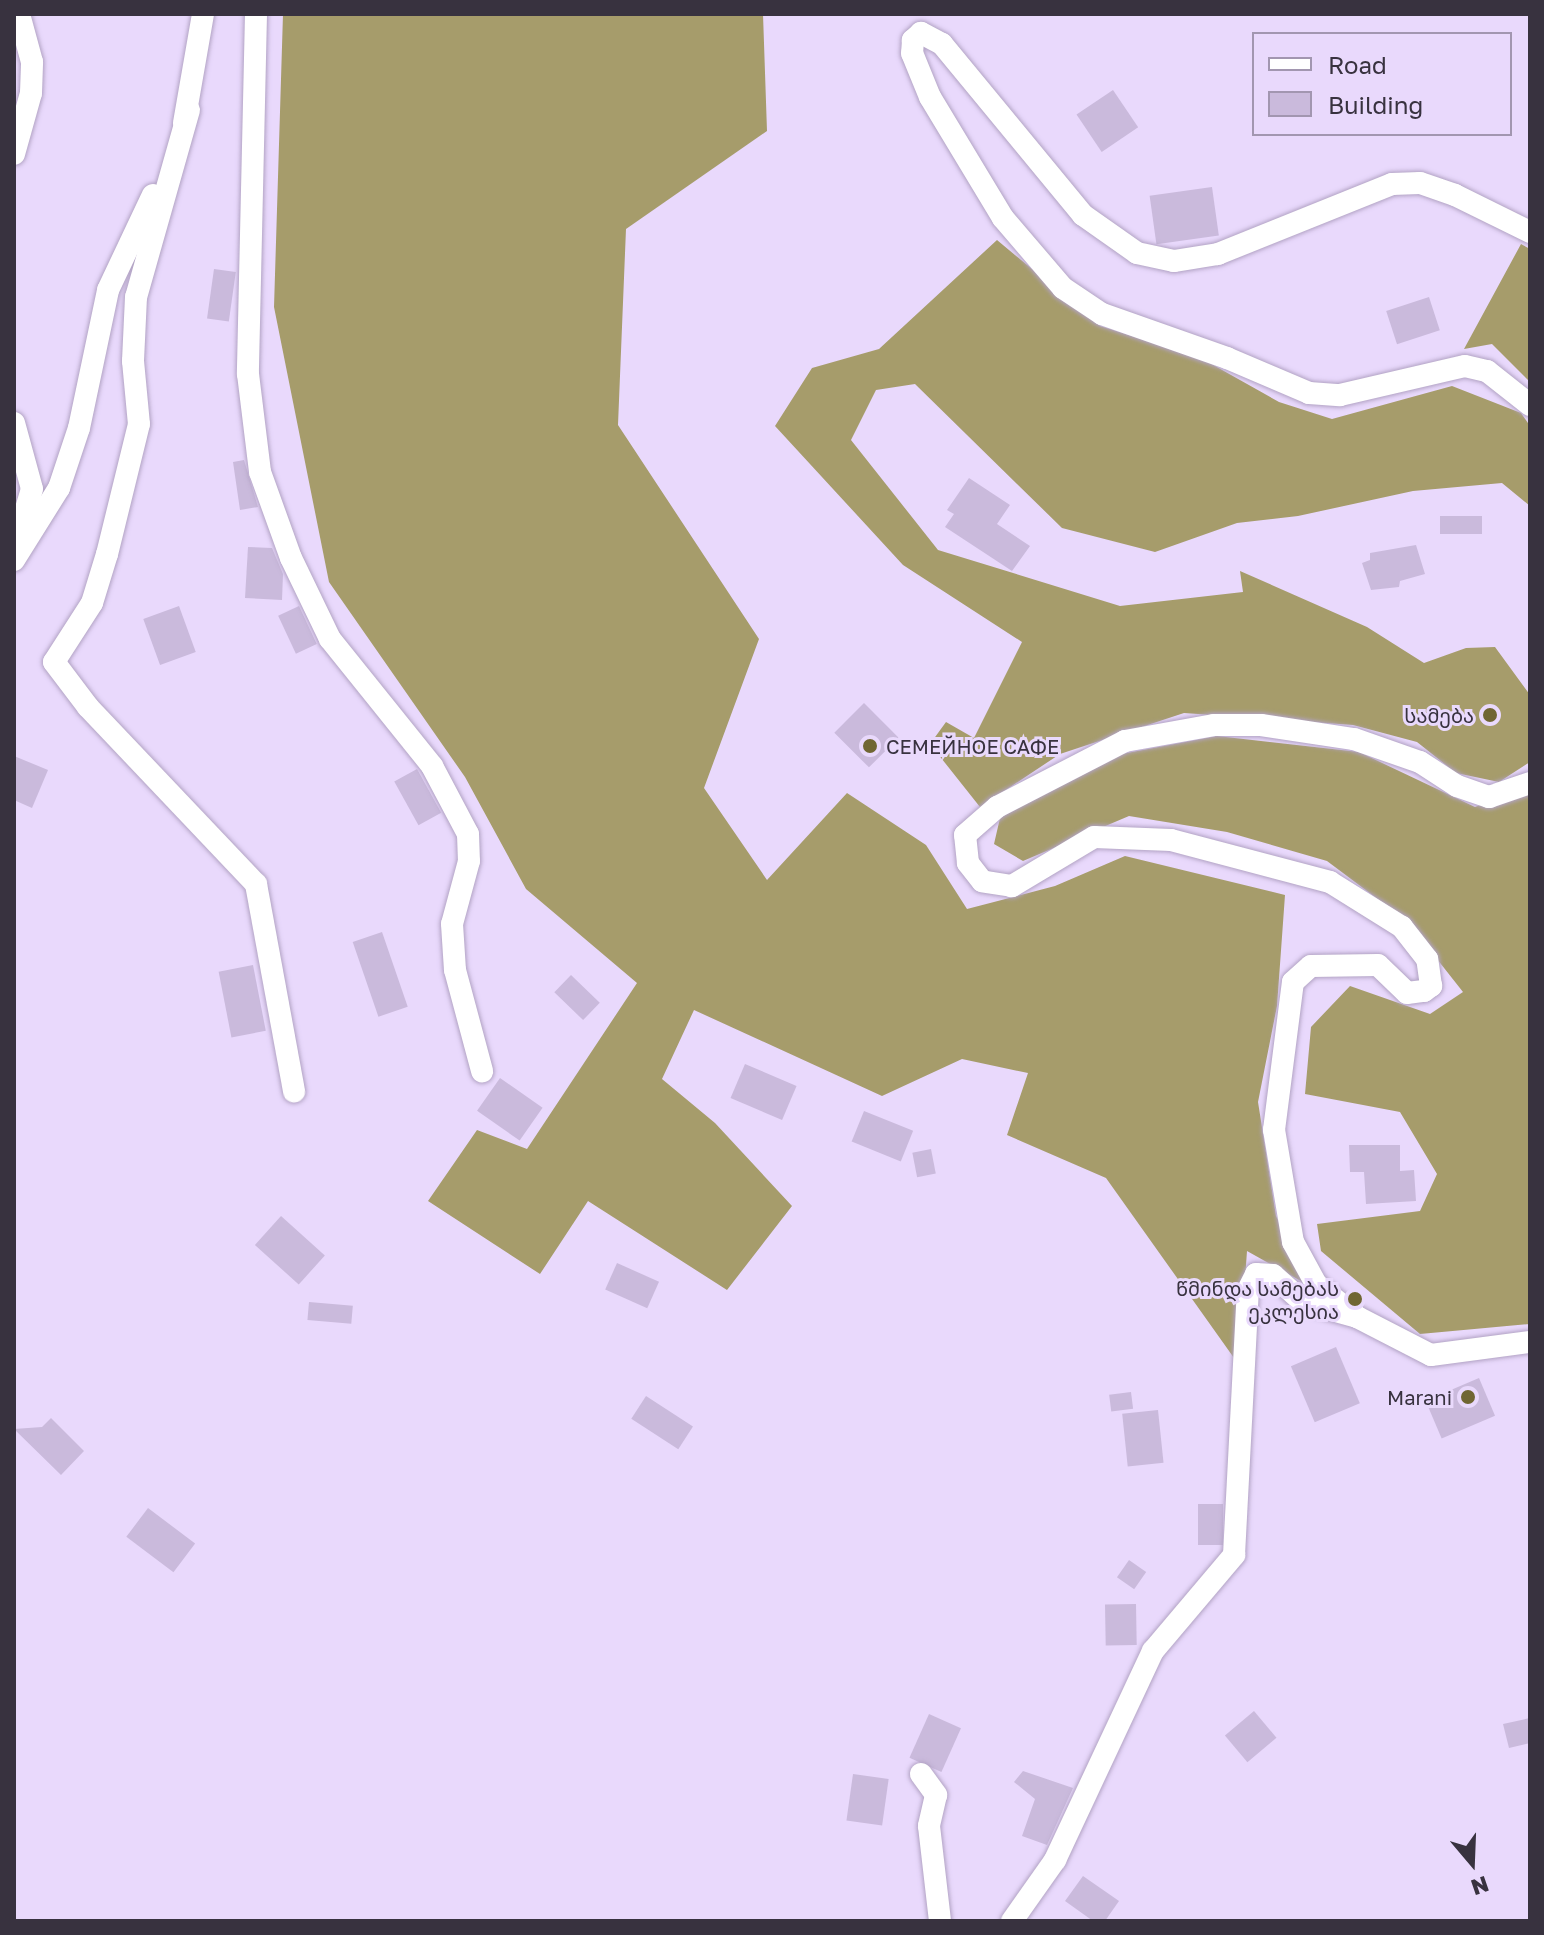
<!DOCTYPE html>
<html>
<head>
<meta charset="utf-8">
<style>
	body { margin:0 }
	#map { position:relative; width:1544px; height:1935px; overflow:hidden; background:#e9d9fc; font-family:"Golos Text","Noto Sans Georgian",sans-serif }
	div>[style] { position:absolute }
	.forest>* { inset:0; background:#a69c6b }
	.building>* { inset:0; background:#cabadc; transform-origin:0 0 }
	.roads { filter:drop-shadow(0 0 2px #b2a3c4) drop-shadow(0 0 2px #b2a3c4) }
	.minor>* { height:22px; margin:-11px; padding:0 11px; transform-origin:11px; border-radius:11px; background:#fff }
	.dots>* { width:22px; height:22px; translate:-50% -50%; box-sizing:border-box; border:4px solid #e9d9fc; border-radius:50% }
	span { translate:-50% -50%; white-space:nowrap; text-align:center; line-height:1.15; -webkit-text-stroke:6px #e9d9fc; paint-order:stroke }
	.poi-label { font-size:20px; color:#38323f }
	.right { translate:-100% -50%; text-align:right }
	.left { translate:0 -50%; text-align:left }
	.frame { position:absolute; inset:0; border:16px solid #38323f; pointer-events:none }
	.legend { position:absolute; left:1252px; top:32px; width:260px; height:104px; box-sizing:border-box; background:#e9d9fc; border:2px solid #a296b0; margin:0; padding:10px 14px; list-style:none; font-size:24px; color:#38323f }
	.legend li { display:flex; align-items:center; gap:16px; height:40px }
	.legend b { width:40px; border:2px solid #a296b0 }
	.north { position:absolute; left:1432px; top:1823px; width:80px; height:80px; -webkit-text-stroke:6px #e9d9fc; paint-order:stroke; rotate:161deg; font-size:22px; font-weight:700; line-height:32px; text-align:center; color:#38323f }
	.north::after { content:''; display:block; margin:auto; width:28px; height:36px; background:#38323f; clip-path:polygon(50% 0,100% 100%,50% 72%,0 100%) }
</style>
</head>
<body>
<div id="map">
	<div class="forest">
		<i style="clip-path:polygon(283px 14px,763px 14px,767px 131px,626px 229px,618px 425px,759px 639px,704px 788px,767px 880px,847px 793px,926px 845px,967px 909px,1055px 886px,1125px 856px,1285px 895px,1277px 1006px,1258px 1102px,1276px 1216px,1310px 1286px,1247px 1251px,1239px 1365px,1106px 1178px,1007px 1135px,1028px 1073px,962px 1059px,882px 1096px,694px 1010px,662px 1079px,715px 1123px,792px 1206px,727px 1290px,588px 1201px,540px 1274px,428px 1201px,477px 1130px,527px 1149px,637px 983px,526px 889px,465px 777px,329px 582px,274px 307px)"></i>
		<i style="clip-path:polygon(997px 240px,1100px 326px,1199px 357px,1279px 402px,1332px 419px,1452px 386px,1521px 413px,1530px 426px,1530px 506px,1502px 483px,1413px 491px,1298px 516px,1237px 523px,1155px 552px,1062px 528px,915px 384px,876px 390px,851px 440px,938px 550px,1120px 606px,1243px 592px,1240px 571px,1367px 627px,1424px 663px,1466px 648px,1495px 647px,1530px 695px,1530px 762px,1499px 782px,1456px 773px,1417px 742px,1353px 725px,1184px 713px,1060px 754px,980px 807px,930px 744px,946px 722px,974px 738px,1022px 642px,903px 565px,775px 426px,812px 368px,879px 349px)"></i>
		<i style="clip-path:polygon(1521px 244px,1530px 249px,1530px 382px,1492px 344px,1464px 349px)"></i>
		<i style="clip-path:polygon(1217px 736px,1359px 752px,1475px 807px,1530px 786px,1530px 1324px,1420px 1334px,1321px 1251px,1317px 1224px,1420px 1211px,1437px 1174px,1400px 1112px,1305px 1094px,1311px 1027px,1350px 986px,1430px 1014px,1463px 992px,1407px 921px,1327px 861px,1227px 832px,1129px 816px,1023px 861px,994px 844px,1000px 818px,1111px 756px)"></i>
	</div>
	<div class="building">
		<i style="left:1113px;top:90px;width:45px;height:44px;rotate:56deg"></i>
		<i style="left:1212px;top:187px;width:49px;height:63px;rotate:82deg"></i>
		<i style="left:214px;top:269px;width:22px;height:50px;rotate:8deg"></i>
		<i style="left:1429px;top:297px;width:35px;height:45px;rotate:72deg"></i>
		<i style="clip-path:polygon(244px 460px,258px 507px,240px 510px,233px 462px)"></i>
		<i style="clip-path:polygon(969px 478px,1010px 505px,997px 524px,1030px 546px,1012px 571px,945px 527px,954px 514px,947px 510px)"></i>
		<i style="left:1482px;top:516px;width:18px;height:42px;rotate:90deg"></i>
		<i style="clip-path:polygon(1416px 545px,1425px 574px,1400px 581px,1399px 587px,1371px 590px,1362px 563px,1370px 560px,1370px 553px)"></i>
		<i style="clip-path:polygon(248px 547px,272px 548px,283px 574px,282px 600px,245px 598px)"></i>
		<i style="left:179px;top:606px;width:49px;height:38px;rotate:70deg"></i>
		<i style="left:299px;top:606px;width:42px;height:23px;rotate:65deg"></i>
		<i style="left:864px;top:703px;width:49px;height:42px;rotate:45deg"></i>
		<i style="clip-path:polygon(14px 756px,48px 770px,32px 808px,14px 800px)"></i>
		<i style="left:417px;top:769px;width:50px;height:26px;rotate:61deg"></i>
		<i style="left:382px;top:932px;width:79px;height:31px;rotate:71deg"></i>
		<i style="left:253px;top:965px;width:67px;height:35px;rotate:79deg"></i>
		<i style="left:571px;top:975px;width:40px;height:24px;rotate:44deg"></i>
		<i style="left:745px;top:1064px;width:56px;height:37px;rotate:23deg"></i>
		<i style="left:500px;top:1078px;width:52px;height:40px;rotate:35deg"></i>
		<i style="left:864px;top:1111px;width:53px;height:33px;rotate:22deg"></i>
		<i style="clip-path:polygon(1349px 1145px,1400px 1145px,1400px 1171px,1414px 1170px,1416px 1201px,1366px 1204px,1364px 1172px,1350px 1172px)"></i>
		<i style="left:931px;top:1149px;width:25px;height:19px;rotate:79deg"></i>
		<i style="left:281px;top:1216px;width:59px;height:39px;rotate:42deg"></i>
		<i style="left:617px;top:1263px;width:46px;height:29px;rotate:24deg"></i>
		<i style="left:309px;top:1302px;width:44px;height:18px;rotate:5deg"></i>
		<i style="left:1336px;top:1347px;width:61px;height:49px;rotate:67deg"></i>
		<i style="left:1479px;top:1378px;width:41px;height:58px;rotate:67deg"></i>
		<i style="left:1131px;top:1392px;width:17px;height:22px;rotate:83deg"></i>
		<i style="left:646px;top:1396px;width:56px;height:27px;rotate:33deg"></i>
		<i style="left:1158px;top:1410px;width:53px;height:36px;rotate:84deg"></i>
		<i style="clip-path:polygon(51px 1418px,84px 1451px,61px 1475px,14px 1429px,42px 1427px)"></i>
		<i style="left:1198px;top:1504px;width:25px;height:41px"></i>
		<i style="left:148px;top:1508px;width:59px;height:36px;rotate:37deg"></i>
		<i style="left:1129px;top:1560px;width:21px;height:21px;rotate:35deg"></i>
		<i style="left:1136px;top:1604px;width:41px;height:31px;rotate:89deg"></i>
		<i style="left:1254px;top:1711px;width:35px;height:38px;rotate:50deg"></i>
		<i style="left:929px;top:1714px;width:35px;height:48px;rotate:24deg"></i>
		<i style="clip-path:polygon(1530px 1718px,1530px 1743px,1509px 1748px,1503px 1724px)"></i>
		<i style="clip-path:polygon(1023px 1771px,1073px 1788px,1047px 1845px,1022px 1836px,1035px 1799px,1014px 1782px)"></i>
		<i style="left:853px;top:1774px;width:36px;height:47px;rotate:8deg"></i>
		<i style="clip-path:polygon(1083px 1876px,1119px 1901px,1105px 1921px,1093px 1921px,1065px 1901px)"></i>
	</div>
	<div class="roads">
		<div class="minor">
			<i style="left:256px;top:14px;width:360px;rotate:91.3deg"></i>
			<i style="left:248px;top:374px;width:99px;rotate:83deg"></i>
			<i style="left:260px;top:472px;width:91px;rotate:70.2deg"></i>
			<i style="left:291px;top:558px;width:90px;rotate:64.3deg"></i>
			<i style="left:330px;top:639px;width:163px;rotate:51.2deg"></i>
			<i style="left:432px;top:766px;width:77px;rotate:62.1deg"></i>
			<i style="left:468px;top:834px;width:27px;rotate:88deg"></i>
			<i style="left:469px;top:861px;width:65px;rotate:105.1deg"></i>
			<i style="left:452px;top:924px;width:46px;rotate:86.3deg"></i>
			<i style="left:455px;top:970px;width:105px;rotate:75deg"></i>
			<i style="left:189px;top:110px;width:194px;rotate:105.8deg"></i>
			<i style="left:136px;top:297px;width:64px;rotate:92.7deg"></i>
			<i style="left:133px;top:361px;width:63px;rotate:84.6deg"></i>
			<i style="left:139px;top:424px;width:134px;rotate:103.8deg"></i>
			<i style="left:107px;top:554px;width:51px;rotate:107deg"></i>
			<i style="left:92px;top:603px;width:70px;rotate:122.8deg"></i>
			<i style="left:54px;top:662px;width:56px;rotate:52.9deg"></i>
			<i style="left:88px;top:707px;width:244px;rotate:46.5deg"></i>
			<i style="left:256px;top:884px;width:211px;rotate:79.6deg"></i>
			<i style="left:184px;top:123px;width:111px;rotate:-80.1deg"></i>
			<i style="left:14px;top:154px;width:63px;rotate:-74.4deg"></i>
			<i style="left:31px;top:93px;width:31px;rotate:-88deg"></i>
			<i style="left:32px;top:62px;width:50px;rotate:-105.2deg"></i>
			<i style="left:1530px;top:232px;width:84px;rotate:-153.7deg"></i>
			<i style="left:1455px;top:195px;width:37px;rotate:-161deg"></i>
			<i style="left:1420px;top:183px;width:28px;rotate:178deg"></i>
			<i style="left:1392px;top:184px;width:188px;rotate:158.1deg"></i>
			<i style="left:1218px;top:254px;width:45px;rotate:171deg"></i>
			<i style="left:1174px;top:261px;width:38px;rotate:-168deg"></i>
			<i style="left:1137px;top:253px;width:66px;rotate:-144.9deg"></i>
			<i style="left:1083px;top:215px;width:222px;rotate:-129.5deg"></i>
			<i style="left:942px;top:44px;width:24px;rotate:-152deg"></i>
			<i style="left:921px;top:33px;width:11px;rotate:139deg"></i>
			<i style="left:913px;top:40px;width:13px;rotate:94deg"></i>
			<i style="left:912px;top:53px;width:48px;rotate:67.8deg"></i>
			<i style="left:930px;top:97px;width:141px;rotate:58.9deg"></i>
			<i style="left:1003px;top:218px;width:92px;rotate:49.4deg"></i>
			<i style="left:1063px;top:288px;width:47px;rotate:33.7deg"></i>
			<i style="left:1102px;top:314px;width:133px;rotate:19.4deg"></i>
			<i style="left:1227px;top:358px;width:89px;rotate:23.1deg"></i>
			<i style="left:1309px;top:393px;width:31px;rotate:4deg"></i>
			<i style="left:1340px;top:395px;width:128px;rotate:-13.1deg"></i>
			<i style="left:1465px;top:366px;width:23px;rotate:13deg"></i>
			<i style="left:1487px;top:371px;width:55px;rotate:38.3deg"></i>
			<i style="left:14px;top:423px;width:68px;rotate:74.7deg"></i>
			<i style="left:32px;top:489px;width:59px;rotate:106.9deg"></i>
			<i style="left:14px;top:560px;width:85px;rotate:-58deg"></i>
			<i style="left:59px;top:488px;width:63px;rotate:-71.6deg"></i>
			<i style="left:79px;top:428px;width:141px;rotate:-78.1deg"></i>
			<i style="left:108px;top:290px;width:105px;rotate:-64.7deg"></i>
			<i style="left:1357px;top:1317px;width:53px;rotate:-141.2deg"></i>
			<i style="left:1316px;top:1284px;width:48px;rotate:-118.7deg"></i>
			<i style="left:1293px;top:1242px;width:114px;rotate:-99.6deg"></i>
			<i style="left:1274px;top:1130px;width:149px;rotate:-82.7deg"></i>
			<i style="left:1293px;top:982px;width:24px;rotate:-42deg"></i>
			<i style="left:1311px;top:966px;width:67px;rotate:-0.9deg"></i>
			<i style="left:1378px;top:965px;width:40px;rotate:44deg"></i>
			<i style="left:1407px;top:993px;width:17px;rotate:-7deg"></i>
			<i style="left:1424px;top:991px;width:9px;rotate:-36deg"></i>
			<i style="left:1431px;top:986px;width:27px;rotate:-98deg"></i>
			<i style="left:1427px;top:959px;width:41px;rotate:-128deg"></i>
			<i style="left:1402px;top:927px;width:85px;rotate:-148deg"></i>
			<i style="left:1330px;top:882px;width:164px;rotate:-165.2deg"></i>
			<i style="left:1171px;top:840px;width:77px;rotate:-177.8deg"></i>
			<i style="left:1094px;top:837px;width:96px;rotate:149.1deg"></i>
			<i style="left:1012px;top:886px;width:30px;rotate:-171deg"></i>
			<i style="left:982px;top:881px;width:23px;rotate:-128deg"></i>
			<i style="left:968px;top:863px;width:28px;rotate:-96deg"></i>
			<i style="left:965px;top:835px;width:43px;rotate:-41.2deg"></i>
			<i style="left:997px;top:807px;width:144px;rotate:-27.3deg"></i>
			<i style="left:1125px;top:741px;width:90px;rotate:-10.2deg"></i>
			<i style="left:1214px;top:725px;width:47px"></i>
			<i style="left:1261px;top:725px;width:94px;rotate:8.6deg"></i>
			<i style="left:1354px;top:739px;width:70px;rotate:19.2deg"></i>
			<i style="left:1420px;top:762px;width:44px;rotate:33deg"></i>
			<i style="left:1457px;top:786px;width:34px;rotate:19deg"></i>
			<i style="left:1489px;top:797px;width:43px;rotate:-18.9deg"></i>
			<i style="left:921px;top:1774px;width:26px;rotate:54deg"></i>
			<i style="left:936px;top:1795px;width:32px;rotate:103deg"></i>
			<i style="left:929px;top:1826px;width:96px;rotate:83.4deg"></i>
			<i style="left:1012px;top:1921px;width:75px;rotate:-54.8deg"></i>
			<i style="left:1055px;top:1860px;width:231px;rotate:-64.9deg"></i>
			<i style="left:1153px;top:1651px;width:126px;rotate:-49.8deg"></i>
			<i style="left:1234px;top:1555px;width:265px;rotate:-87deg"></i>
			<i style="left:1248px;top:1290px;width:18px;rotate:-63deg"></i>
			<i style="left:1256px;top:1274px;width:17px;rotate:3deg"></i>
			<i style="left:1273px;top:1275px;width:40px;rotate:42deg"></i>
			<i style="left:1303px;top:1302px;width:56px;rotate:15.5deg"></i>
			<i style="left:1357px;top:1317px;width:83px;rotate:27.2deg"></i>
			<i style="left:1431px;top:1355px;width:100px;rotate:-7.5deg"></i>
		</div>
	</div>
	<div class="dots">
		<i style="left:1490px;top:715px;background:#706633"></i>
		<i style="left:870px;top:746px;background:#706633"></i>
		<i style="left:1355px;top:1299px;background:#706633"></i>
		<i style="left:1468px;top:1397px;background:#706633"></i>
	</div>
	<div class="poi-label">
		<span class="right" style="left:1474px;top:715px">სამება</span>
		<span class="left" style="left:886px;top:746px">СЕМЕЙНОЕ САФЕ</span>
		<span class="right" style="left:1339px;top:1300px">წმინდა სამებას<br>ეკლესია</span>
		<span class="right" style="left:1452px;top:1397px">Marani</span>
	</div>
	<div class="frame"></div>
	<ul class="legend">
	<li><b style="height:10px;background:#fff"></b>Road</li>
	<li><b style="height:22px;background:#cabadc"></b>Building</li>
	</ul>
	<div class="north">N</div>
</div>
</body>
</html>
